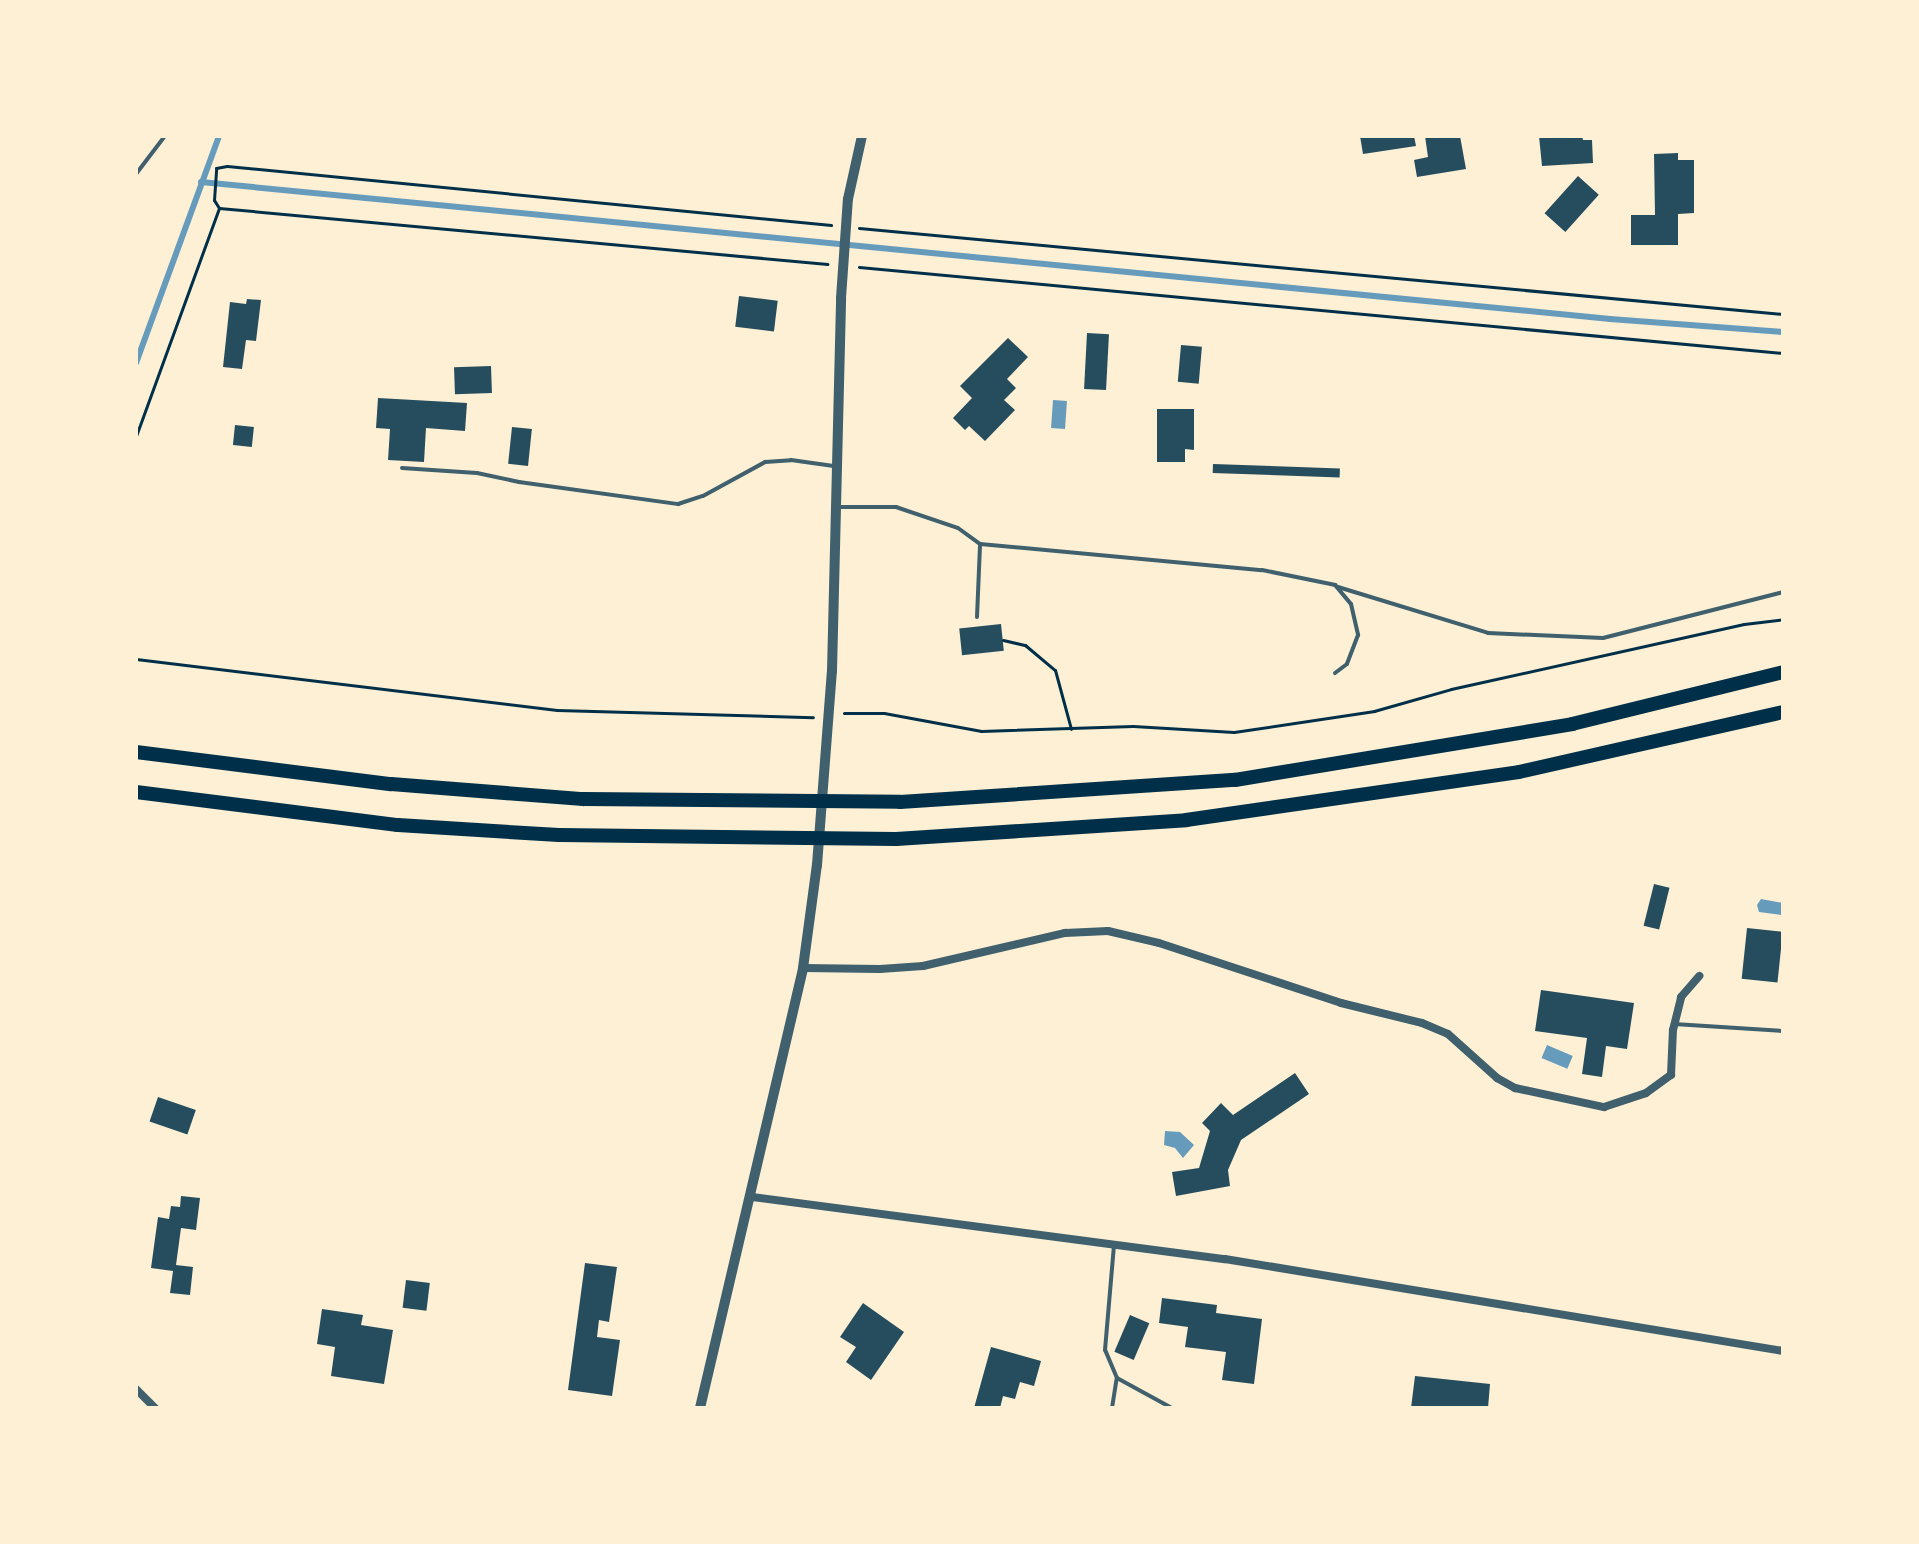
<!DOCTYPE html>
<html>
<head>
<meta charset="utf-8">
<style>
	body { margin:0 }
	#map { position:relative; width:1919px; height:1544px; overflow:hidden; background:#fdf0d5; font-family:Karla,sans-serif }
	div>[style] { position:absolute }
	.water>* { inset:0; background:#669bbc; transform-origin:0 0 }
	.stream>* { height:6px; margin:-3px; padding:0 3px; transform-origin:3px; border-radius:3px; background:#669bbc }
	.building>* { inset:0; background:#264d5e; transform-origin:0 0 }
	.path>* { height:3px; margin:-1.5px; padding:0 1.5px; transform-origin:1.5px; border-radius:1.5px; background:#003049 }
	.service>* { height:4px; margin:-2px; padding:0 2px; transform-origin:2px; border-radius:2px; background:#3f606c }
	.minor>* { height:8px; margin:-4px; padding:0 4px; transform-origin:4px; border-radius:4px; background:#3f606c }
	.tertiary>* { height:10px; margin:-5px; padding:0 5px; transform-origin:5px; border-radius:5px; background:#3f606c }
	.motorway>* { height:14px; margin:-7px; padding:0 7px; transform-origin:7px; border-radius:7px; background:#003049 }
	span { translate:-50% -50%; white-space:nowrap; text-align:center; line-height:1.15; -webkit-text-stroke:6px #fdf0d5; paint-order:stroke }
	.frame { position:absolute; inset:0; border:138px solid #fdf0d5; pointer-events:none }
</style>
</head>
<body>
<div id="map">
	<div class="water">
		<i style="left:1053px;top:400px;width:14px;height:28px;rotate:4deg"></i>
		<i style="clip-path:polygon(1761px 899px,1783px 903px,1781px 915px,1759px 912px,1757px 905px)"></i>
		<i style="left:1547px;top:1045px;width:28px;height:14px;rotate:23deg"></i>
		<i style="clip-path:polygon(1165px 1131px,1180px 1132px,1194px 1145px,1183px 1158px,1175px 1148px,1164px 1145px)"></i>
	</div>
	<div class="stream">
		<i style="left:201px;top:182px;width:1416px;rotate:5.55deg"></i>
		<i style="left:1610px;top:319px;width:173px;rotate:4.3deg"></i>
		<i style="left:136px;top:363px;width:242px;rotate:-69.9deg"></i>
	</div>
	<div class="building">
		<i style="clip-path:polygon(1360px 136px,1414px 136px,1416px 146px,1363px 154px)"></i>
		<i style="clip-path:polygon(1425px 136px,1460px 136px,1466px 169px,1417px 177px,1414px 160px,1428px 157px)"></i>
		<i style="clip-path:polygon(1539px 136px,1582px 136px,1583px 140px,1592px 140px,1593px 163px,1542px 166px)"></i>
		<i style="clip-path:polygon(1678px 153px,1678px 160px,1694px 160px,1694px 213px,1678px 214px,1678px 245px,1631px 245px,1631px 215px,1655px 215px,1654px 154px)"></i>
		<i style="left:1578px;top:176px;width:28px;height:50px;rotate:42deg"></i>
		<i style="left:739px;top:296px;width:39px;height:31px;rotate:7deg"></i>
		<i style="clip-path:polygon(247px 299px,261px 300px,256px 341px,246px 340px,242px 369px,223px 367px,230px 302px,246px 304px)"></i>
		<i style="left:1087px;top:333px;width:22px;height:56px;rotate:3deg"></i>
		<i style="clip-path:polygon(1008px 338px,1028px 357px,1007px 379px,1016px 388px,1004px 400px,1015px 410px,985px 441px,969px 426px,965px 430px,953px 418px,972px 398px,960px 386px)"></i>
		<i style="left:1181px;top:345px;width:21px;height:37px;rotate:5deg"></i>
		<i style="left:491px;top:366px;width:27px;height:37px;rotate:88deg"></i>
		<i style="clip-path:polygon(378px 398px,467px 403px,465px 431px,426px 428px,424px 462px,388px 460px,390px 429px,376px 428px)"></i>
		<i style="clip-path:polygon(1157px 409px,1194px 409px,1194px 450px,1185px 449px,1185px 462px,1157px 462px)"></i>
		<i style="left:235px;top:425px;width:19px;height:20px;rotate:6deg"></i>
		<i style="left:512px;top:427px;width:20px;height:37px;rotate:6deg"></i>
		<i style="left:1213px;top:464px;width:127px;height:9px;rotate:2deg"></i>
		<i style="left:1001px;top:624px;width:27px;height:42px;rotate:84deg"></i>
		<i style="left:1654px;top:884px;width:16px;height:43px;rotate:14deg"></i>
		<i style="left:1747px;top:928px;width:36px;height:51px;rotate:6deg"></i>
		<i style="clip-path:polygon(1541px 990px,1634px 1003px,1627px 1049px,1606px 1046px,1602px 1077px,1582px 1074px,1587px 1038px,1535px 1031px)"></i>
		<i style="clip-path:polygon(1295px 1073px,1309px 1094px,1241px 1140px,1228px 1170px,1230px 1186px,1176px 1196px,1172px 1172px,1199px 1168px,1210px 1131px,1202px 1123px,1221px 1103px,1233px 1115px)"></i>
		<i style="left:158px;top:1097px;width:40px;height:26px;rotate:19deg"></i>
		<i style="clip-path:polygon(181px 1196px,200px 1198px,196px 1230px,181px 1228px,176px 1265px,193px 1267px,190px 1295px,170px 1293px,173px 1271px,151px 1268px,158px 1217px,169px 1219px,171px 1206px,180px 1207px)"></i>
		<i style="clip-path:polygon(585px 1263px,617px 1267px,609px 1322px,599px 1320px,597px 1337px,620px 1340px,612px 1396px,568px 1390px)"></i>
		<i style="left:406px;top:1280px;width:24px;height:28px;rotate:7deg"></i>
		<i style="clip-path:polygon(1162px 1298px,1217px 1305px,1216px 1313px,1262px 1319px,1254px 1384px,1222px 1380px,1226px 1352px,1185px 1347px,1188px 1327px,1159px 1323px)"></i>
		<i style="clip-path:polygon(863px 1303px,904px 1332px,871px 1380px,846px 1362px,856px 1347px,840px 1337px)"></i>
		<i style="clip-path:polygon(322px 1309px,363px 1315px,361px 1325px,393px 1330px,384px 1384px,331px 1376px,335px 1347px,317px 1344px)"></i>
		<i style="left:1130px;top:1315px;width:21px;height:40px;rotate:23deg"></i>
		<i style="clip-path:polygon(991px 1347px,1041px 1361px,1034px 1386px,1020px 1382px,1015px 1399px,1003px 1396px,1000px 1408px,974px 1408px)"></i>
		<i style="clip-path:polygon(1415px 1376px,1490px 1384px,1488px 1408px,1411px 1408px)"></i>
	</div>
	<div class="path">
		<i style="left:219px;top:208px;width:611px;rotate:5.26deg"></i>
		<i style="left:859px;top:228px;width:928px;rotate:5.32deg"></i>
		<i style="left:859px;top:267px;width:928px;rotate:5.32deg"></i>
		<i style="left:136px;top:436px;width:243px;rotate:-70deg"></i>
		<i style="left:219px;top:208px;width:9px;rotate:-122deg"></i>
		<i style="left:214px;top:200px;width:32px;rotate:-86deg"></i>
		<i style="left:216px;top:168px;width:11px;rotate:-10deg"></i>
		<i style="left:227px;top:166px;width:607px;rotate:5.58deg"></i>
		<i style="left:1003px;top:640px;width:23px;rotate:13deg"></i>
		<i style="left:1025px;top:645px;width:39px;rotate:40deg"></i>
		<i style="left:1055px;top:670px;width:61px;rotate:74.8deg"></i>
		<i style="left:136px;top:659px;width:424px;rotate:6.9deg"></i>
		<i style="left:557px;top:710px;width:256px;rotate:1.6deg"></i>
		<i style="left:844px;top:713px;width:40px"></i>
		<i style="left:884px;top:713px;width:99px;rotate:10.5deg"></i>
		<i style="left:981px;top:731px;width:152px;rotate:-1.9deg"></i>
		<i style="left:1133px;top:726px;width:101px;rotate:3.4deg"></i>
		<i style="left:1234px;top:732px;width:142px;rotate:-8.5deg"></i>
		<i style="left:1374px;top:711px;width:80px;rotate:-15.9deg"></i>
		<i style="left:1451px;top:689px;width:300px;rotate:-12.5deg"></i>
		<i style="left:1744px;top:624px;width:39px;rotate:-7deg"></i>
	</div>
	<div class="service">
		<i style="left:136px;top:174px;width:48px;rotate:-52.7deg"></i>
		<i style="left:402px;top:468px;width:75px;rotate:3.8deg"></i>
		<i style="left:477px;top:473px;width:43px;rotate:12.1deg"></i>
		<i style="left:519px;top:482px;width:161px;rotate:7.9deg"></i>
		<i style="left:678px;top:504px;width:26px;rotate:-18deg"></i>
		<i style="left:703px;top:496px;width:71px;rotate:-28.7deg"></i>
		<i style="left:765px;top:462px;width:26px;rotate:-4deg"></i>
		<i style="left:791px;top:460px;width:43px;rotate:7.9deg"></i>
		<i style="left:838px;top:507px;width:58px"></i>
		<i style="left:896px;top:507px;width:65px;rotate:18.7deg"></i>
		<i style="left:958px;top:528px;width:27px;rotate:36deg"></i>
		<i style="left:980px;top:544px;width:283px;rotate:5.3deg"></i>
		<i style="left:1262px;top:570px;width:75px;rotate:11.6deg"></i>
		<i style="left:1335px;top:585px;width:25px;rotate:50deg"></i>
		<i style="left:1351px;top:604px;width:32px;rotate:77deg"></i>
		<i style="left:1358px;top:635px;width:31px;rotate:111deg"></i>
		<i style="left:1347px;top:664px;width:15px;rotate:143deg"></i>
		<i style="left:1338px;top:587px;width:157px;rotate:17deg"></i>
		<i style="left:1488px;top:633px;width:115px;rotate:2.5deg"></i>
		<i style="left:1603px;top:638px;width:186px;rotate:-14.3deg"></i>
		<i style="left:977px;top:617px;width:73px;rotate:-87.6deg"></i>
		<i style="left:1674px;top:1024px;width:109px;rotate:3.7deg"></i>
		<i style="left:1117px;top:1378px;width:63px;rotate:28.6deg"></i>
		<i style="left:1112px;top:1408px;width:30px;rotate:-81deg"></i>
		<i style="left:1117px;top:1378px;width:30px;rotate:-113deg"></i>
		<i style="left:1105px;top:1350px;width:104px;rotate:-85.1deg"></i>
	</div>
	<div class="minor">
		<i style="left:803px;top:968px;width:77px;rotate:0.7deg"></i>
		<i style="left:880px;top:969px;width:43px;rotate:-4deg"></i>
		<i style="left:923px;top:966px;width:146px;rotate:-13.1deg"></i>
		<i style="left:1065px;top:933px;width:43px;rotate:-2.7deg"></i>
		<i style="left:1108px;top:931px;width:52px;rotate:13.2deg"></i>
		<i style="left:1159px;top:943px;width:192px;rotate:18.2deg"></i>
		<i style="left:1341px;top:1003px;width:83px;rotate:13.9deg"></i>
		<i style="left:1422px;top:1023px;width:28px;rotate:23deg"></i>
		<i style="left:1448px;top:1034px;width:66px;rotate:41.9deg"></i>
		<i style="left:1497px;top:1078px;width:21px;rotate:29deg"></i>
		<i style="left:1515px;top:1088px;width:91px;rotate:12.1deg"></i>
		<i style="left:1604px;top:1107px;width:44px;rotate:-18.4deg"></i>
		<i style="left:1646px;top:1093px;width:31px;rotate:-36deg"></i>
		<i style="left:1671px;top:1075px;width:45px;rotate:-87.5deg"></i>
		<i style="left:1673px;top:1030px;width:34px;rotate:-76deg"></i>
		<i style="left:1681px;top:997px;width:28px;rotate:-49deg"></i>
		<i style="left:752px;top:1197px;width:477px;rotate:7.5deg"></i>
		<i style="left:1225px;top:1259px;width:566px;rotate:9.36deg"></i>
		<i style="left:136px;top:1389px;width:27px;rotate:45deg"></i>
	</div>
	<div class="tertiary">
		<i style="left:700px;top:1408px;width:452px;rotate:-76.8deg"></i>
		<i style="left:803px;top:968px;width:104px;rotate:-82.3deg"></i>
		<i style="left:817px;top:865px;width:195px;rotate:-85.6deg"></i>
		<i style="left:832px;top:671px;width:373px;rotate:-88.6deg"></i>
		<i style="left:841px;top:298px;width:99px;rotate:-86deg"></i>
		<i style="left:848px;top:199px;width:65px;rotate:-77.5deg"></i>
	</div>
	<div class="motorway">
		<i style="left:136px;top:752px;width:257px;rotate:7.2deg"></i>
		<i style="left:391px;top:784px;width:193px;rotate:4.5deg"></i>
		<i style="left:583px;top:799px;width:317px;rotate:0.5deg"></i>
		<i style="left:900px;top:802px;width:336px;rotate:-3.8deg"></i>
		<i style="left:1235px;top:780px;width:342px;rotate:-9.4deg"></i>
		<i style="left:1572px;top:724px;width:217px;rotate:-13.8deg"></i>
		<i style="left:136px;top:792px;width:264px;rotate:7.2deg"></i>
		<i style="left:398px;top:825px;width:161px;rotate:3.6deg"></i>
		<i style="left:559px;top:835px;width:337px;rotate:0.7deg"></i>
		<i style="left:896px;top:839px;width:291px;rotate:-3.7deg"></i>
		<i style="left:1186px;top:820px;width:336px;rotate:-8.2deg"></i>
		<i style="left:1519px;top:772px;width:271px;rotate:-12.8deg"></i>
	</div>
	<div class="frame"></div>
</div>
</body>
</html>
